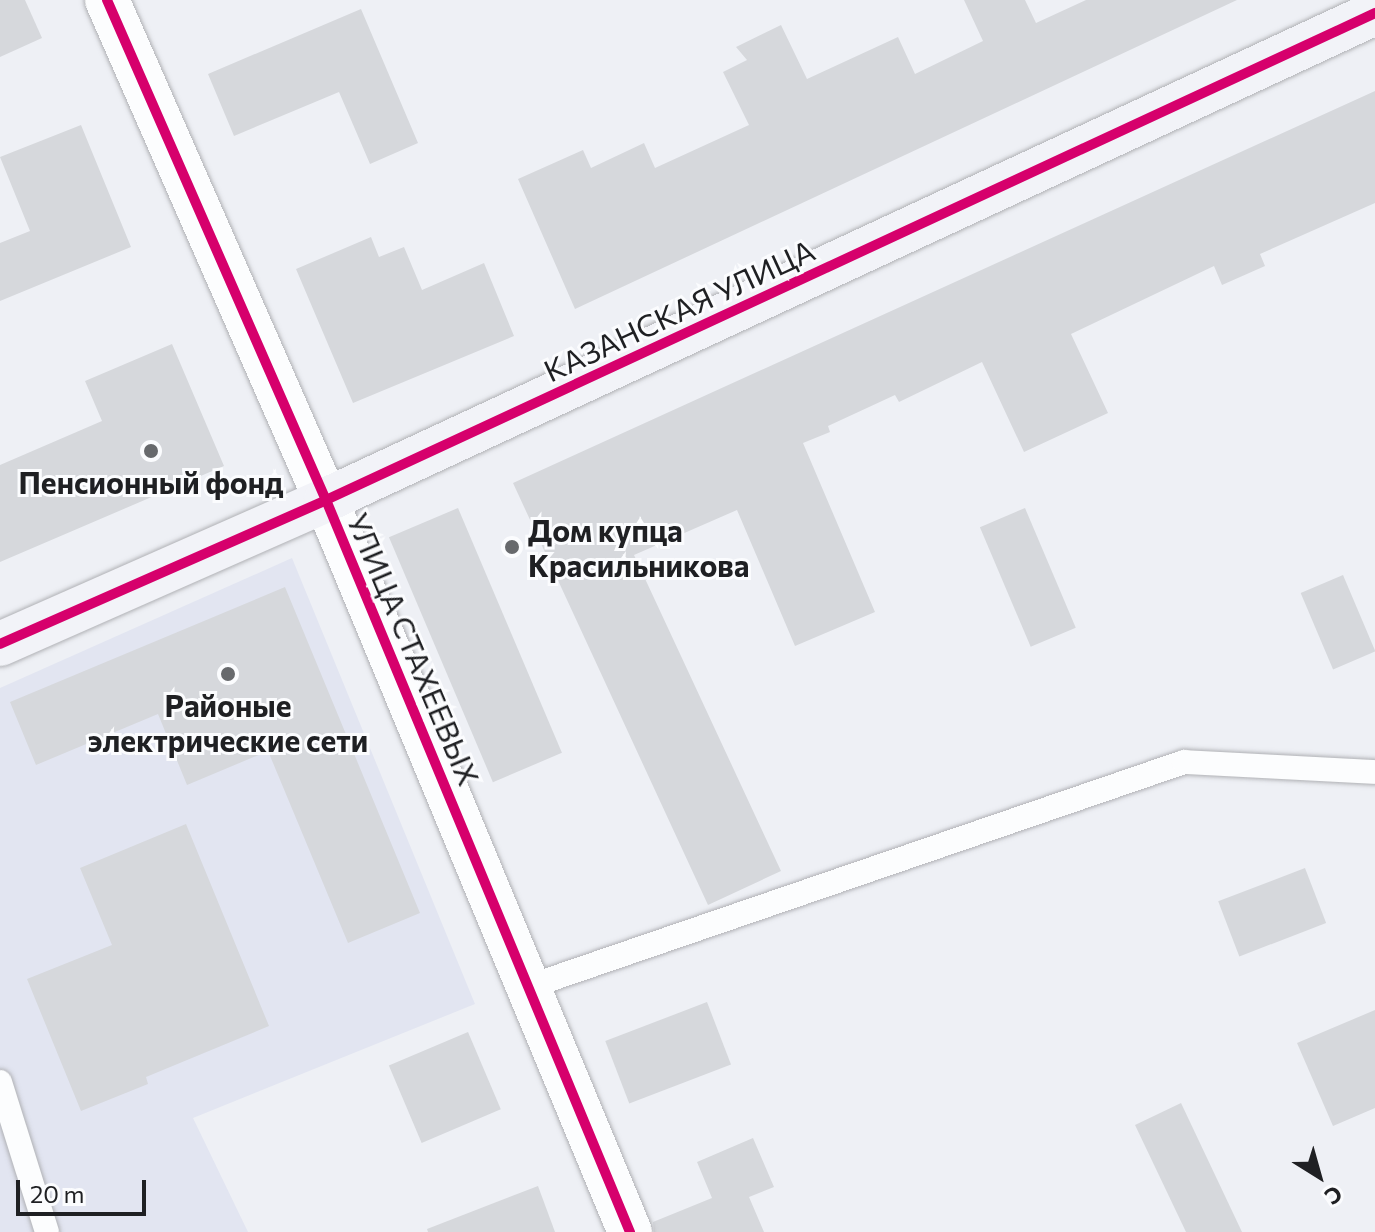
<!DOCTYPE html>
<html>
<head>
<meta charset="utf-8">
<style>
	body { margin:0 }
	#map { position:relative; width:1375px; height:1232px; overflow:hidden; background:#eef0f5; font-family:Commissioner,sans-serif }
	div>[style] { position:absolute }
	.built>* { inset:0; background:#e2e5f1 }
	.building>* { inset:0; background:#d6d8dc; transform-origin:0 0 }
	.roads { filter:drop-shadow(0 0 2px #b0b1b5) drop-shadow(0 0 2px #b0b1b5) }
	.lane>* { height:24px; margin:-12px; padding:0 12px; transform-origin:12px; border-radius:12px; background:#fcfdfe }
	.street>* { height:44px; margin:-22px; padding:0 22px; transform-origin:22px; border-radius:22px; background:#fcfdfe }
	.secondary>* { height:44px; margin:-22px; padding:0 22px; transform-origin:22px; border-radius:22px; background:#f2f3f8 }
	.cycleway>* { height:10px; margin:-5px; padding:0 5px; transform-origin:5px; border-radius:5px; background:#d6006c }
	.dots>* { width:22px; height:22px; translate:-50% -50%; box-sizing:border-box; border:4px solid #fbfcfe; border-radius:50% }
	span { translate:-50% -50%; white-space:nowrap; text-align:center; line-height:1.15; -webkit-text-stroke:6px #fbfcfe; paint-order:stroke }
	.street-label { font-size:30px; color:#1f2023 }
	.poi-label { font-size:30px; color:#1f2023; font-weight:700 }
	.left { translate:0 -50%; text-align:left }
	.north { position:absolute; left:1279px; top:1136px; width:80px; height:80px; -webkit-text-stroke:6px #fbfcfe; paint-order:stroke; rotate:143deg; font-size:22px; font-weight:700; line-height:32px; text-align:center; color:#1f2023 }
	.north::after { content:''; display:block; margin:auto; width:28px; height:36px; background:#1f2023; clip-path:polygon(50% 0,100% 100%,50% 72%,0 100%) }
	.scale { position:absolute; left:16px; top:1180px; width:130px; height:36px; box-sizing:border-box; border:4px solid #1f2023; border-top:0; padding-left:10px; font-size:24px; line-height:28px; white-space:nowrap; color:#1f2023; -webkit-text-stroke:6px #fbfcfe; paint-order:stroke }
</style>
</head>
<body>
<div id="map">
	<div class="built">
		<i style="clip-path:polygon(292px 558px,475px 1004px,193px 1118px,248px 1232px,0 1232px,0 688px)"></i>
	</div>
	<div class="building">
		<i style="clip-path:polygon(0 0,25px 0,42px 38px,0 57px)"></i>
		<i style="clip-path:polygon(964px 0,1025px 0,1036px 23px,1086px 0,1237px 0,575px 309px,518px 179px,583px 150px,591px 168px,644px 143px,655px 168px,749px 125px,723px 72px,747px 60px,736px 47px,781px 25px,807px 79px,898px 37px,915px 74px,983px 41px)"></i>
		<i style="clip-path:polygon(361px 9px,418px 143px,370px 164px,339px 92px,234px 136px,208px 74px)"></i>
		<i style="clip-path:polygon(1375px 91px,1375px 203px,1260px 254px,1265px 266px,1222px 285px,1214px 266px,1071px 334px,1108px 413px,1024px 452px,982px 362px,899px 402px,895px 395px,828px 426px,830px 432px,803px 443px,875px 612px,795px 646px,737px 510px,634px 555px,781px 871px,708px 905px,513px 483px)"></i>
		<i style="clip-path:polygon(81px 125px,131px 247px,0 301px,0 243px,30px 231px,0 157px)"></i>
		<i style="clip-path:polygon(371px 237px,379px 257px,404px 247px,422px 290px,484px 263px,514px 336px,353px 403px,296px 269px)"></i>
		<i style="clip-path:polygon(172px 344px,224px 466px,0 562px,0 465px,102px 421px,85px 381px)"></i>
		<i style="left:458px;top:508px;width:266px;height:75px;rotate:67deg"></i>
		<i style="left:1025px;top:508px;width:130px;height:49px;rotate:67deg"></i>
		<i style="left:1343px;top:575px;width:83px;height:46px;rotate:67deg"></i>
		<i style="clip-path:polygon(285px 587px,420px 913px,348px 943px,268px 751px,187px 785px,158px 714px,36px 765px,10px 702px)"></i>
		<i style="clip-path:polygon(186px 824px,269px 1026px,146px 1077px,148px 1084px,81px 1111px,27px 979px,112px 945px,80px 868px)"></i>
		<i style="left:1305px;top:868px;width:59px;height:93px;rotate:69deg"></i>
		<i style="left:707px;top:1002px;width:67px;height:109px;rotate:69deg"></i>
		<i style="clip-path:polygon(1375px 1010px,1375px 1108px,1333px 1126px,1297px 1043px)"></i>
		<i style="left:468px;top:1032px;width:84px;height:86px;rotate:67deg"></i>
		<i style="clip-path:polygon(1181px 1103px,1242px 1232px,1186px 1232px,1135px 1125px)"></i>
		<i style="clip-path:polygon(753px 1138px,774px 1187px,749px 1197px,764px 1232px,654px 1232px,653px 1222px,712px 1198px,697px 1162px)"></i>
		<i style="clip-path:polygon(538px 1186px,555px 1232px,428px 1232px,427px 1229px)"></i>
	</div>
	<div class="roads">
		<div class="lane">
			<i style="left:528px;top:987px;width:694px;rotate:-18.93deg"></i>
			<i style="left:1184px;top:762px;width:191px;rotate:3deg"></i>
			<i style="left:0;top:1082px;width:157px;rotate:72.6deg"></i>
		</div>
		<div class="street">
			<i style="left:107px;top:0;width:546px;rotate:66.35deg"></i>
			<i style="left:326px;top:500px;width:793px;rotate:67.45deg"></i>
		</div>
		<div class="secondary">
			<i style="left:0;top:644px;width:356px;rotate:-23.8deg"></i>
			<i style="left:326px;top:500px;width:1157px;rotate:-24.9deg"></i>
		</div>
	</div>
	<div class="cycleway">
		<i style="left:107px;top:0;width:546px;rotate:66.35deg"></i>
		<i style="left:326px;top:500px;width:793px;rotate:67.45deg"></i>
		<i style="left:0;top:644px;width:356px;rotate:-23.8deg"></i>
		<i style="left:326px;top:500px;width:1157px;rotate:-24.9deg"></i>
	</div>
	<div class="dots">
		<i style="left:151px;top:451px;background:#67696c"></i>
		<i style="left:512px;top:547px;background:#67696c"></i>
		<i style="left:228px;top:674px;background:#67696c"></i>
	</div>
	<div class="street-label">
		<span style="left:679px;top:310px;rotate:-25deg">КАЗАНСКАЯ УЛИЦА</span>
		<span style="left:414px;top:649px;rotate:67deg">УЛИЦА СТАХЕЕВЫХ</span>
	</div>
	<div class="poi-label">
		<span style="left:151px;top:482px">Пенсионный фонд</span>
		<span class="left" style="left:528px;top:547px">Дом купца<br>Красильникова</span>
		<span style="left:228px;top:722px">Районые<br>электрические сети</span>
	</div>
	<div class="north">С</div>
	<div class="scale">20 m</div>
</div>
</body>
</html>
